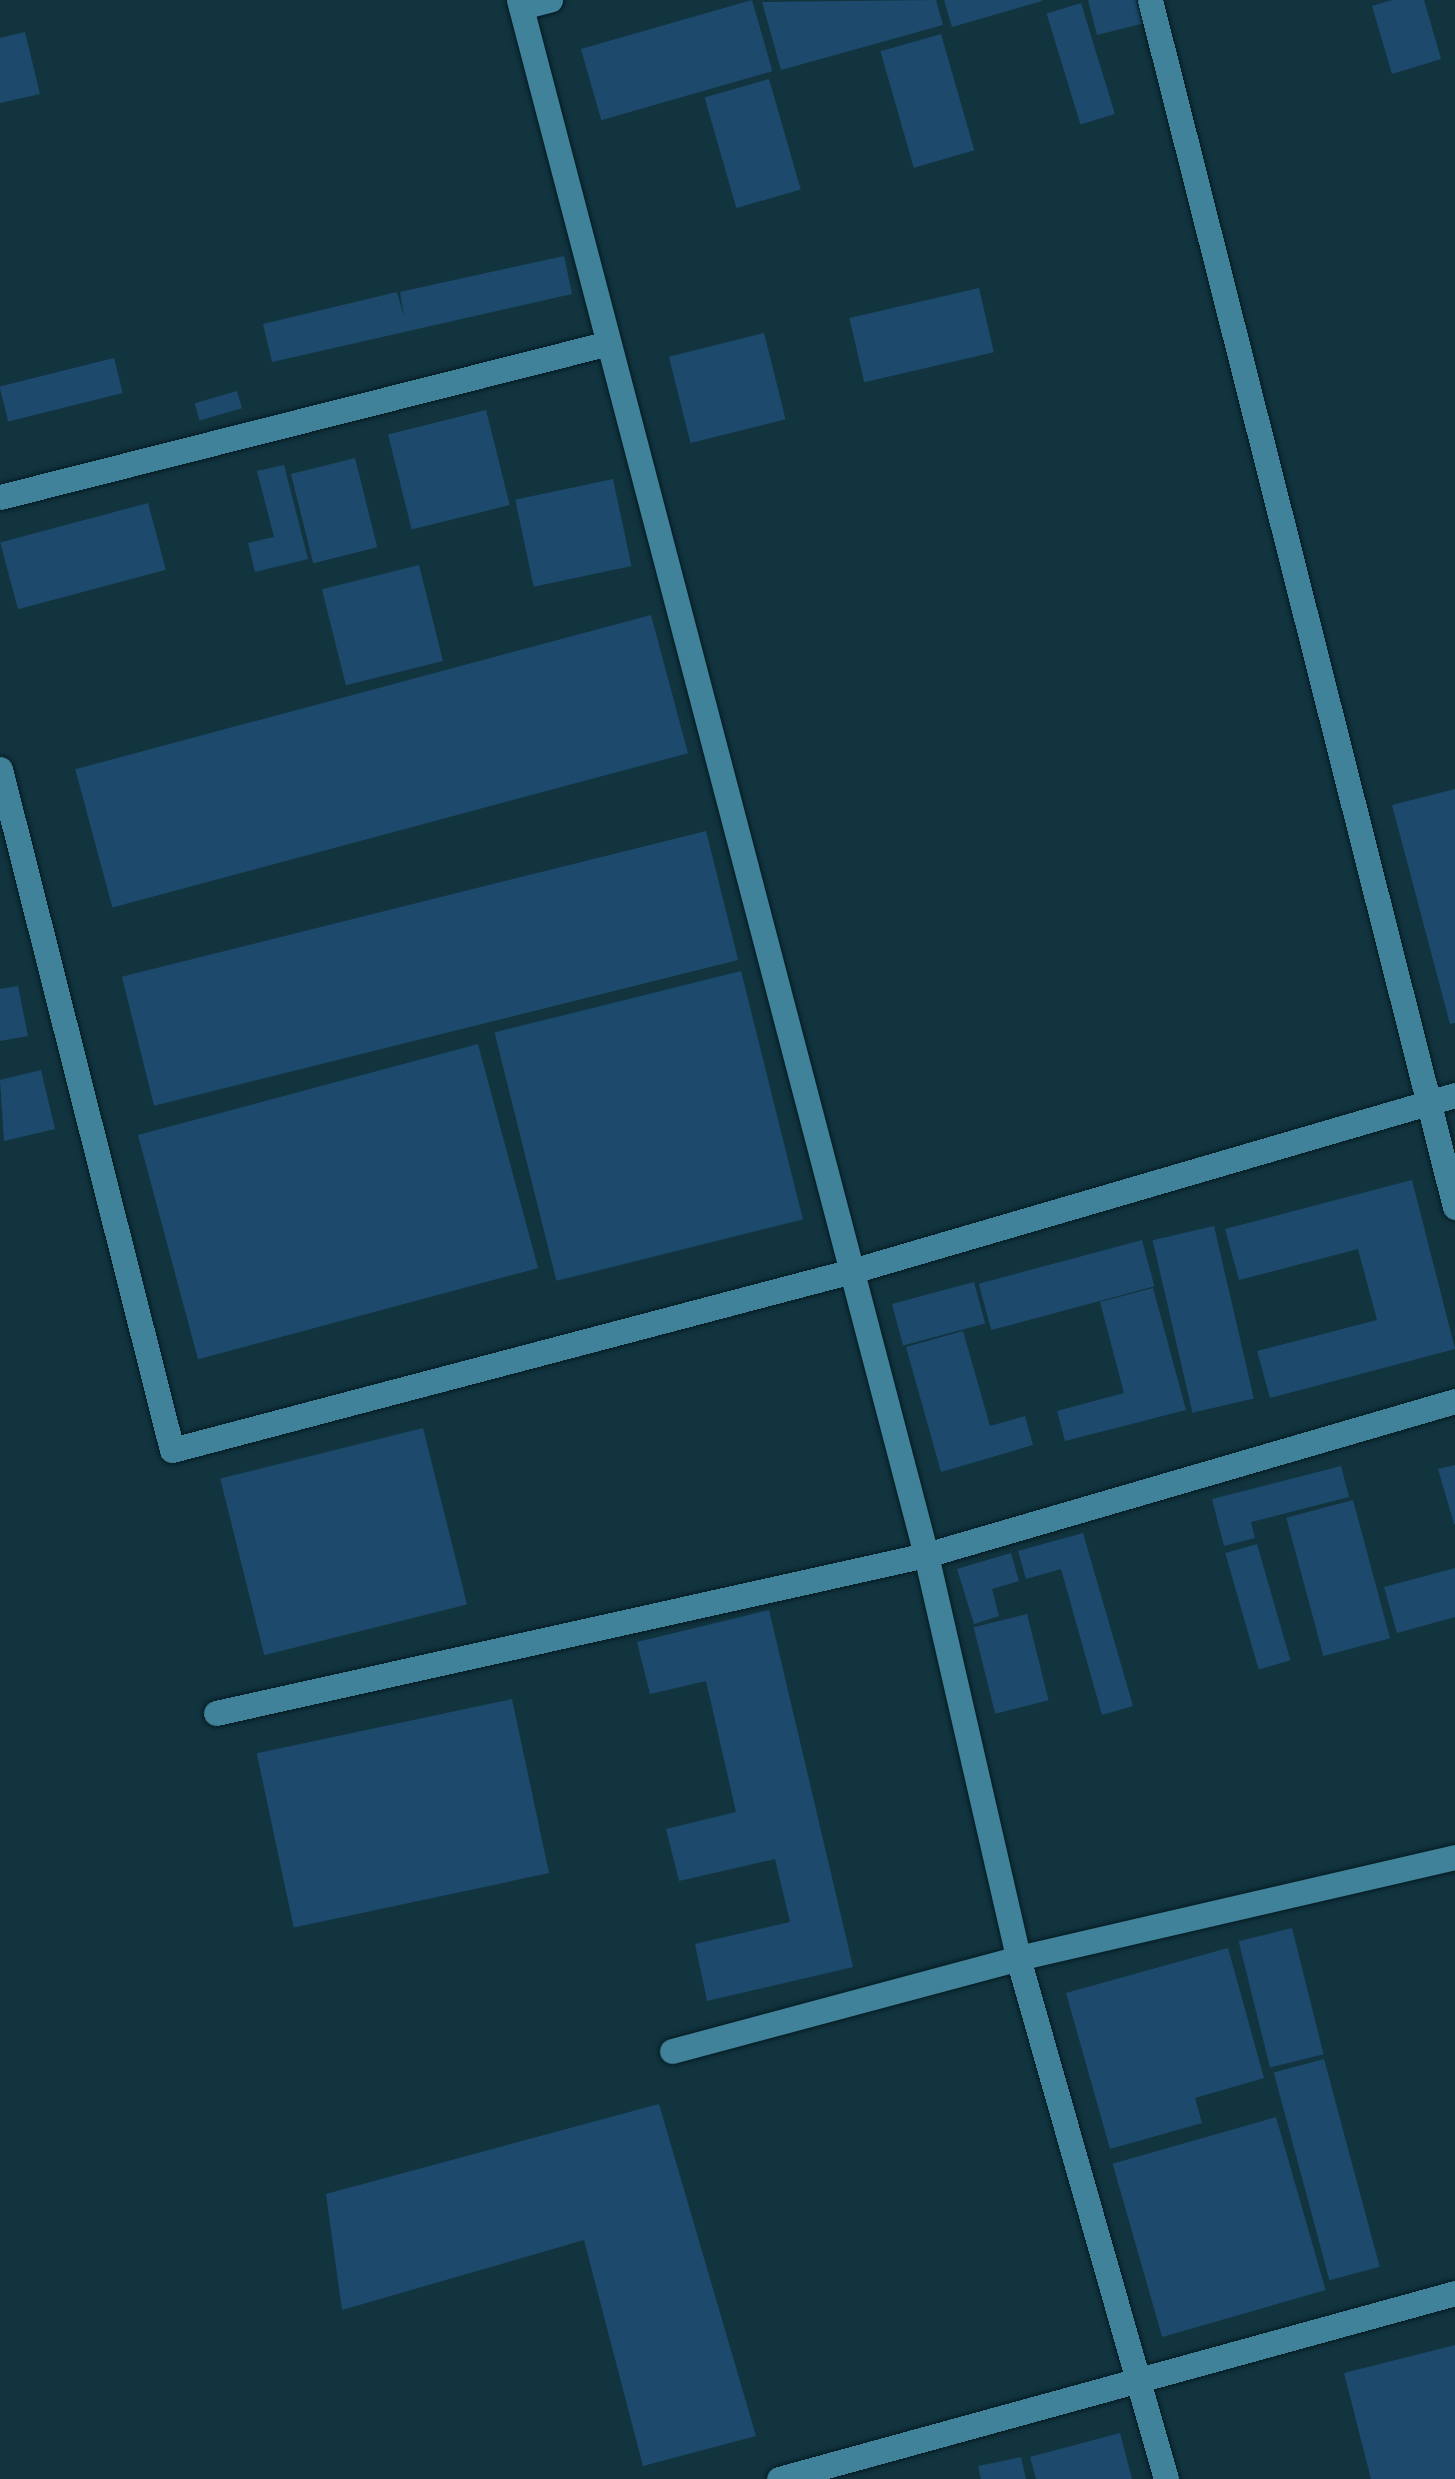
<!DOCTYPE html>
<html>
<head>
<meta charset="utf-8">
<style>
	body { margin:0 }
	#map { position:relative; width:1455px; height:2479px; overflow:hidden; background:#11343f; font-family:"Noto Sans",sans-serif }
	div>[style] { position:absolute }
	.building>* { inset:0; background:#1d4a6c; transform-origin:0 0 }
	.roads { filter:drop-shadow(0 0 2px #051a21) drop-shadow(0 0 2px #051a21) }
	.street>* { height:25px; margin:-12.5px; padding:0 12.5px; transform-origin:12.5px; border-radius:12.5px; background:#408299 }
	span { translate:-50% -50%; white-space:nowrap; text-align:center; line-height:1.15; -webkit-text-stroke:8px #052935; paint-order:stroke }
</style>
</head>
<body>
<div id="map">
	<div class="building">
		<i style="left:752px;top:0;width:74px;height:178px;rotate:74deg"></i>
		<i style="clip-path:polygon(936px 0,943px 25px,781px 70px,762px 2px)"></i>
		<i style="clip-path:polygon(944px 0,1042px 0,1042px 1px,952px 27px)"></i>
		<i style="clip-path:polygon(1088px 0,1143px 0,1149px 22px,1097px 35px)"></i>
		<i style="clip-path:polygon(1392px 0,1424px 0,1441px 59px,1392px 74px,1372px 6px)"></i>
		<i style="left:1081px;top:3px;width:116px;height:36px;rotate:73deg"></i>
		<i style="clip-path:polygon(25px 32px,40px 94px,0 103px,0 38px)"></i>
		<i style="left:941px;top:34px;width:121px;height:63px;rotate:74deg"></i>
		<i style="left:769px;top:79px;width:115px;height:67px;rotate:74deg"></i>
		<i style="clip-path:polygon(564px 256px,572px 294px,272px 362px,263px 324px,397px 292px,404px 317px,400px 292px)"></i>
		<i style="left:979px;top:288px;width:66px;height:133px;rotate:77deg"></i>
		<i style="left:764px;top:333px;width:89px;height:98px;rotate:76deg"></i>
		<i style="left:114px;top:358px;width:36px;height:118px;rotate:76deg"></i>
		<i style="left:237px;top:391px;width:18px;height:44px;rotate:74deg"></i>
		<i style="left:486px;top:410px;width:98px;height:101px;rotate:76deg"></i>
		<i style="left:355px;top:458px;width:92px;height:66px;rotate:76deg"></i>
		<i style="clip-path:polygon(284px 465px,308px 559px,255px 572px,248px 543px,274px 537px,257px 471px)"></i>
		<i style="left:613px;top:479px;width:89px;height:100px;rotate:78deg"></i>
		<i style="left:148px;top:503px;width:69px;height:153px;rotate:75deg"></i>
		<i style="left:419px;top:565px;width:99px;height:100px;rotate:76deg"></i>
		<i style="left:651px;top:615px;width:143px;height:596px;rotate:75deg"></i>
		<i style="clip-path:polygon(1455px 789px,1455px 1023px,1450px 1024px,1392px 805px)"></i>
		<i style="left:706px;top:831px;width:133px;height:602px;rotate:76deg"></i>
		<i style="left:741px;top:971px;width:256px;height:254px;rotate:76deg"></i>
		<i style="clip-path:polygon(18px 986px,28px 1036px,0 1041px,0 989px)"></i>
		<i style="left:478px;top:1044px;width:232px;height:352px;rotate:75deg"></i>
		<i style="clip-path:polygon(41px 1070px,55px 1129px,4px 1141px,0 1080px)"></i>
		<i style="clip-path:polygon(1412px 1180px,1455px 1349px,1270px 1398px,1257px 1351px,1377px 1320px,1358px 1249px,1239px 1280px,1225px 1229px)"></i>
		<i style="left:1214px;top:1226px;width:177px;height:63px;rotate:77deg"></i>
		<i style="left:1142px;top:1240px;width:48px;height:169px;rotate:75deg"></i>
		<i style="left:974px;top:1282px;width:43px;height:85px;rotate:75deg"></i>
		<i style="clip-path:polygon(1153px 1288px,1186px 1410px,1065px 1441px,1057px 1411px,1124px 1393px,1100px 1302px)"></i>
		<i style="clip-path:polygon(963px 1331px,990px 1426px,1025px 1416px,1033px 1445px,941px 1472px,906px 1347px)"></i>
		<i style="left:423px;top:1428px;width:182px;height:209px;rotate:76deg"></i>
		<i style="clip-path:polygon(1455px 1465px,1455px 1524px,1454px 1524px,1438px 1469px)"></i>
		<i style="clip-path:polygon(1341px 1466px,1349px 1497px,1251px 1522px,1255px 1538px,1224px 1546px,1212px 1499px)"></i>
		<i style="left:1353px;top:1500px;width:143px;height:69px;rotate:75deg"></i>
		<i style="clip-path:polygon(1083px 1533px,1133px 1706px,1102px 1715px,1061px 1569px,1026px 1579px,1018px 1551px)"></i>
		<i style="left:1257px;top:1544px;width:121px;height:33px;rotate:74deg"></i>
		<i style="clip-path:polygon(1011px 1553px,1019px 1581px,992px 1589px,999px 1616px,974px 1624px,957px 1569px)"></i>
		<i style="clip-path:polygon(1455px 1568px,1455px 1617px,1397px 1633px,1384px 1587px)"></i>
		<i style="clip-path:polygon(769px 1610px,853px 1967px,707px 2001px,695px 1944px,790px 1922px,775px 1859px,679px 1881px,666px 1829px,736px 1812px,706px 1681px,650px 1694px,637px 1642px)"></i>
		<i style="left:1027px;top:1614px;width:89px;height:55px;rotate:76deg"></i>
		<i style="left:512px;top:1699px;width:178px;height:261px;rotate:78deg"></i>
		<i style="left:1292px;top:1928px;width:130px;height:55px;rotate:76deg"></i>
		<i style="clip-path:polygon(1228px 1948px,1264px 2078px,1195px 2098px,1202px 2123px,1110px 2149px,1066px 1993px)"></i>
		<i style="left:1324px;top:2059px;width:215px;height:52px;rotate:75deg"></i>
		<i style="clip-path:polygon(659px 2104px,756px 2436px,643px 2466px,584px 2240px,342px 2310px,326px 2194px)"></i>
		<i style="left:1276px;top:2117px;width:180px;height:170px;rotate:74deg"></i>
		<i style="clip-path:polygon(1455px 2345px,1455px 2479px,1371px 2479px,1344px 2373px)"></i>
		<i style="clip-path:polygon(1120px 2433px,1132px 2479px,1036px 2479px,1030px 2457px)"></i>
		<i style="clip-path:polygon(1021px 2457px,1026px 2479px,981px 2479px,978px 2466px)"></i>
	</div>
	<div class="roads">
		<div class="street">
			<i style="left:519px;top:0;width:1607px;rotate:75.33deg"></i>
			<i style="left:926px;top:1555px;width:413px;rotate:77.1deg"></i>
			<i style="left:1018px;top:1958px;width:542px;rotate:74.14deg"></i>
			<i style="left:1150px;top:0;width:1245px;rotate:75.82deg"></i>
			<i style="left:521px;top:7px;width:30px;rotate:-14deg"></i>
			<i style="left:0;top:497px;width:624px;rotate:-14.19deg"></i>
			<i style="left:0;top:769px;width:702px;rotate:75.83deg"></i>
			<i style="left:172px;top:1450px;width:703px;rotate:-14.75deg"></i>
			<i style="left:852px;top:1271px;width:628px;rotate:-16.27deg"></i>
			<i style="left:216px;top:1713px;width:727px;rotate:-12.55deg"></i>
			<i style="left:926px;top:1555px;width:551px;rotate:-16.23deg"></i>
			<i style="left:672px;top:2051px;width:358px;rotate:-15deg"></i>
			<i style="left:1018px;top:1958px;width:449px;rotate:-13deg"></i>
			<i style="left:779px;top:2479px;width:701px;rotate:-15.38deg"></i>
		</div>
	</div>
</div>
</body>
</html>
